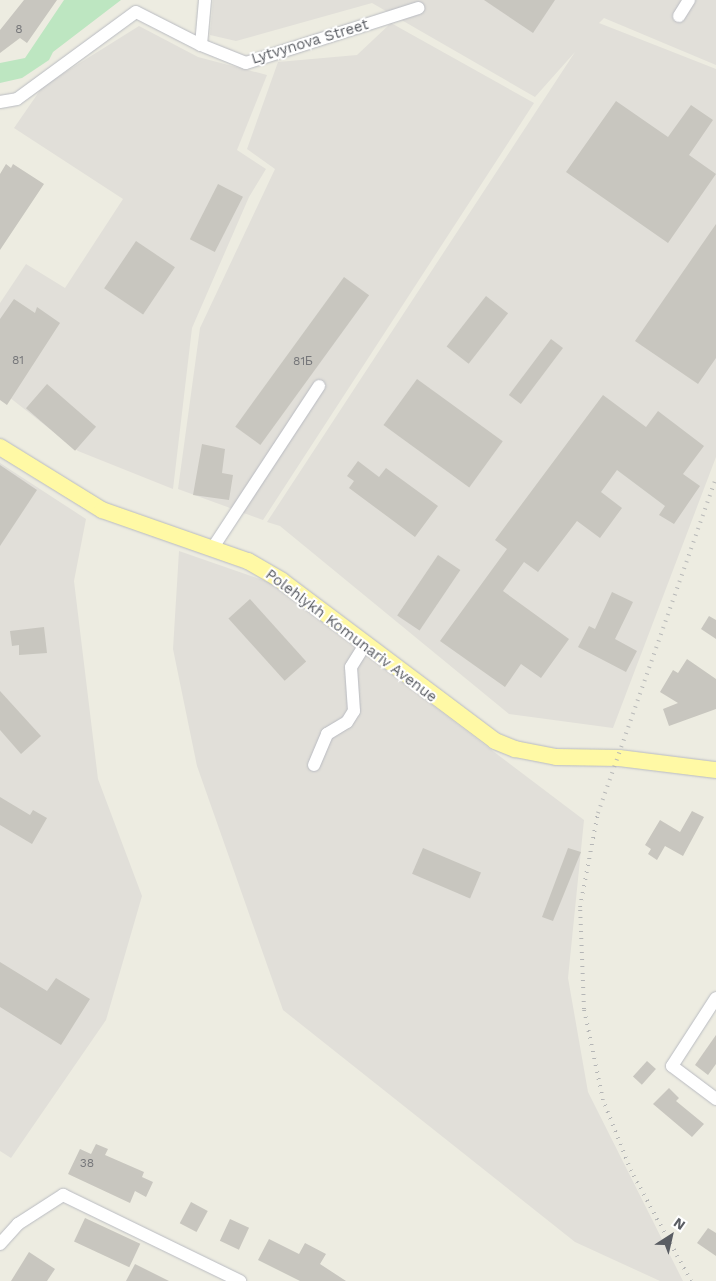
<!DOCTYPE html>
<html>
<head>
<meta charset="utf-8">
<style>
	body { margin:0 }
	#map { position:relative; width:716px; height:1281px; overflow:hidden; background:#edece1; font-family:"Work Sans",sans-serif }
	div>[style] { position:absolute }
	.industrial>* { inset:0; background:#e1dfd9 }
	.green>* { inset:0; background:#bde6c1 }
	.building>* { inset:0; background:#c8c6bf; transform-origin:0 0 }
	.roads { filter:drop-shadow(0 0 1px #b9bbc1) drop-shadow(0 0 1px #b9bbc1) }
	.minor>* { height:12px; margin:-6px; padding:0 6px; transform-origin:6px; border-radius:6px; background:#fff }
	.major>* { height:16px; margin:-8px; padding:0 8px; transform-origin:8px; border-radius:8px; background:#fff9a5 }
	.rail>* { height:4px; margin-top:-2px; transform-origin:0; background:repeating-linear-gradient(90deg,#b5b6b6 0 1px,transparent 0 7px) }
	span { translate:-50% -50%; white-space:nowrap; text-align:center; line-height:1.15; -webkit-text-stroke:4px #fff; paint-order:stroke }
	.number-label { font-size:12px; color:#76777a }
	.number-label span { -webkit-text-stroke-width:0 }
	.street-label { font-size:15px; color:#5a5d63 }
	.north { position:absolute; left:646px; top:1211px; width:50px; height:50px; -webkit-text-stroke:4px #fff; paint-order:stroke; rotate:35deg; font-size:14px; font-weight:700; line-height:20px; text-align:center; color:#5a5d63 }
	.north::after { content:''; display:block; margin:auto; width:18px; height:22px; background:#5a5d63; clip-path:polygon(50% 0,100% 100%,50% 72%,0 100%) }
</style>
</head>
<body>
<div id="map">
	<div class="industrial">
		<i style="clip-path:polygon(213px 0,716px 0,716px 65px,604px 18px,599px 23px,716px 69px,716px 457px,613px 728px,509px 714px,280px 526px,267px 522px,575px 52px,535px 97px,372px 3px,236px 41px,210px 35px)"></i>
		<i style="clip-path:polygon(391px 23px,534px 103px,263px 520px,178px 489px,200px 328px,275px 169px,247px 149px,278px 62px,357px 55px)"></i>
		<i style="clip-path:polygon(139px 26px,198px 57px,267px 75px,237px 150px,266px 169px,249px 197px,192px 328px,173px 489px,78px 451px,0 390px,0 303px,26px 264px,65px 288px,123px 199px,14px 128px,43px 86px)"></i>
		<i style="clip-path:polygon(0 463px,86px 519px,74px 581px,98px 779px,142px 896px,106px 1020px,11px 1158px,0 1151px)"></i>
		<i style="clip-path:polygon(179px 551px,271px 583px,584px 820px,568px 978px,588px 1092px,683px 1281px,660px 1281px,575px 1242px,283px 1010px,197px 766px,173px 649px)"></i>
	</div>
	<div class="green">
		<i style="clip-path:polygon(64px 0,121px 0,53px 52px,49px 60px,22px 78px,0 83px,0 63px,25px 58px)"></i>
	</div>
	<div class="building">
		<i style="clip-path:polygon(24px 0,57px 0,27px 43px,20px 38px,0 53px,0 30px)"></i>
		<i style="clip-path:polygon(484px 0,555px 0,533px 33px)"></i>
		<i style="clip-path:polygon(616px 101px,668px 137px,691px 105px,713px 120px,689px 155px,716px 174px,668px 243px,566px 172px)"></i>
		<i style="clip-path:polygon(6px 164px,11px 168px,13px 164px,44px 184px,0 250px,0 174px)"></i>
		<i style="left:218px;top:184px;width:28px;height:62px;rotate:27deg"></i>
		<i style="clip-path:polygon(716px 224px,716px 358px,698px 384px,635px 341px)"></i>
		<i style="left:136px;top:241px;width:47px;height:57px;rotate:34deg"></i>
		<i style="left:344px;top:277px;width:31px;height:185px;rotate:36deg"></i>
		<i style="left:486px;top:296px;width:28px;height:64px;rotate:38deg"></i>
		<i style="clip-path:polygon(14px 299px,35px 313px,37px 307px,60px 323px,7px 405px,0 400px,0 319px)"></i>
		<i style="left:551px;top:339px;width:15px;height:70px;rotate:37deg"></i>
		<i style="left:417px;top:379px;width:106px;height:57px;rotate:36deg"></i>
		<i style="left:47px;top:384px;width:65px;height:32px;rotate:41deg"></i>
		<i style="clip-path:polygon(603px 395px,646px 427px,658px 411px,704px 446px,683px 474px,700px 486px,674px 524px,659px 515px,665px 506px,617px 470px,601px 492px,622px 508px,600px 538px,577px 521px,538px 572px,524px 562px,503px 591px,569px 639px,541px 678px,521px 664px,505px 687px,440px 641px,507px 549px,495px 540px)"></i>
		<i style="clip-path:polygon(202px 444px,225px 449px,222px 473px,233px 475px,229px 500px,193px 495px)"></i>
		<i style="clip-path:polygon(358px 461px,379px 477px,386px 468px,438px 506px,415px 537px,349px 488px,354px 481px,347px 476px)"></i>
		<i style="clip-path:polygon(0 465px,37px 490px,0 546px)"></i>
		<i style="left:438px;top:555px;width:27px;height:73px;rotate:34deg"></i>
		<i style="clip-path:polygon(612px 592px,633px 602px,615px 639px,637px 651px,626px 672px,578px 647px,589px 626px,595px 629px)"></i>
		<i style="left:250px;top:599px;width:84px;height:29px;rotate:48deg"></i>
		<i style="clip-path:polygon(709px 616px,716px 620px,716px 639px,701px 629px)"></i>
		<i style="clip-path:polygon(44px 627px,47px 653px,19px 655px,19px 645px,12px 646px,10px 631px)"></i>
		<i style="clip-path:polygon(687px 659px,716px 679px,716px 709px,669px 726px,663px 709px,678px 703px,660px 692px,673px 670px,678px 673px)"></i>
		<i style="clip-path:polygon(0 691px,41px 736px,21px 754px,0 730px)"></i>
		<i style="clip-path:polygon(0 797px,30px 815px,33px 810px,47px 818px,32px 844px,0 825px)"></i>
		<i style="clip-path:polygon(692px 811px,704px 817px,683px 856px,665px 846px,657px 860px,648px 854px,651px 849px,645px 845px,660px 820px,680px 832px)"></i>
		<i style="left:423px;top:848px;width:63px;height:28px;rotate:23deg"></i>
		<i style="clip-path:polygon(568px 848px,581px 852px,553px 921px,542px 917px)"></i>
		<i style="clip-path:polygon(0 962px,47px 991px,56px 978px,90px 999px,61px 1045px,0 1007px)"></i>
		<i style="clip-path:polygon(716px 1035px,716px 1064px,708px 1075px,695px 1065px)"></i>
		<i style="left:647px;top:1061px;width:12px;height:21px;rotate:42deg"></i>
		<i style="clip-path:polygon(669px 1088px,679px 1098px,676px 1101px,704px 1124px,692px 1137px,653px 1104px)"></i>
		<i style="clip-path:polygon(96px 1144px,108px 1149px,105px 1155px,144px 1172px,142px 1177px,153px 1182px,146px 1197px,135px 1191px,130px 1203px,68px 1174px,80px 1149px,91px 1154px)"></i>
		<i style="left:191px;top:1202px;width:19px;height:24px;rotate:28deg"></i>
		<i style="left:85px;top:1218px;width:61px;height:26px;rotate:25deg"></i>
		<i style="left:230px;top:1219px;width:21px;height:24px;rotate:25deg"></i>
		<i style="clip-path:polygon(708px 1228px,716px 1233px,716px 1256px,697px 1243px)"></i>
		<i style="clip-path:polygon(269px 1239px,299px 1254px,305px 1243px,326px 1254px,320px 1264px,346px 1281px,300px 1281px,258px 1260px)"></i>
		<i style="clip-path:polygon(29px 1252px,55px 1269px,47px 1281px,11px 1281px)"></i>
		<i style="clip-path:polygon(135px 1264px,169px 1281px,126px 1281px)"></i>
	</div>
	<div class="roads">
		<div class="minor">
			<i style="left:679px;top:16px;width:19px;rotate:-58deg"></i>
			<i style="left:201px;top:45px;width:45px;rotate:-84.9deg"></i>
			<i style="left:0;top:102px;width:17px;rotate:-10deg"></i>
			<i style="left:17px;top:99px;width:147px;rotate:-36.2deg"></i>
			<i style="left:136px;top:12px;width:73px;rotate:26.9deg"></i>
			<i style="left:201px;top:45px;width:48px;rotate:21.8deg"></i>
			<i style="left:246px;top:63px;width:181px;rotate:-17.7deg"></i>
			<i style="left:212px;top:549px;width:195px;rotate:-56.7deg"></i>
			<i style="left:314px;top:765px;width:34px;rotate:-67deg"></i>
			<i style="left:327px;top:734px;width:23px;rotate:-31deg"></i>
			<i style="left:347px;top:722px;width:13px;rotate:-58deg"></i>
			<i style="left:354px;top:711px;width:44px;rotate:-93.9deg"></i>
			<i style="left:351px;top:667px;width:26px;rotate:-58deg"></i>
			<i style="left:716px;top:998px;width:81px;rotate:122.9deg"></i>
			<i style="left:672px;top:1066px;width:55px;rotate:36.9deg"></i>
			<i style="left:0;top:1244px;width:27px;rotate:-48deg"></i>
			<i style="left:18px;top:1224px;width:54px;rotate:-32.8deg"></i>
			<i style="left:63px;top:1195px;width:197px;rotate:25.9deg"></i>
		</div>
		<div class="major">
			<i style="left:0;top:447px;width:120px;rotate:31.7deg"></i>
			<i style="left:102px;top:510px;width:155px;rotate:19.3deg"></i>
			<i style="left:248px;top:561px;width:39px;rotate:30deg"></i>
			<i style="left:282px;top:581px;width:266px;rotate:36.9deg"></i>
			<i style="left:495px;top:741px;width:22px;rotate:22deg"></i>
			<i style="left:515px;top:749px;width:42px;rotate:11deg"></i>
			<i style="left:556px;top:757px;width:63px;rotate:0.9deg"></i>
			<i style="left:619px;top:758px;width:98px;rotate:7.1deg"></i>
		</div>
	</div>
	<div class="rail">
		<i style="left:691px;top:1281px;width:125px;rotate:-118.6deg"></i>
		<i style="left:631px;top:1171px;width:76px;rotate:-111.5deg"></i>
		<i style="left:603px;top:1100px;width:93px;rotate:-101.8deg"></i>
		<i style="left:584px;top:1009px;width:102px;rotate:-92.2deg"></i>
		<i style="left:580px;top:907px;width:96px;rotate:-79.2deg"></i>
		<i style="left:598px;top:813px;width:355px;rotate:-70.6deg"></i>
	</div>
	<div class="number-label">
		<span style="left:19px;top:30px">8</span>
		<span style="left:18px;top:361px">81</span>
		<span style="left:303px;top:362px">81Б</span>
		<span style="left:87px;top:1164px">38</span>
	</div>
	<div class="street-label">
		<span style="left:310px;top:42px;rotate:-17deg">Lytvynova Street</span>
		<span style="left:351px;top:636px;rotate:37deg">Polehlykh Komunariv Avenue</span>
	</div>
	<div class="north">N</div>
</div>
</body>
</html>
